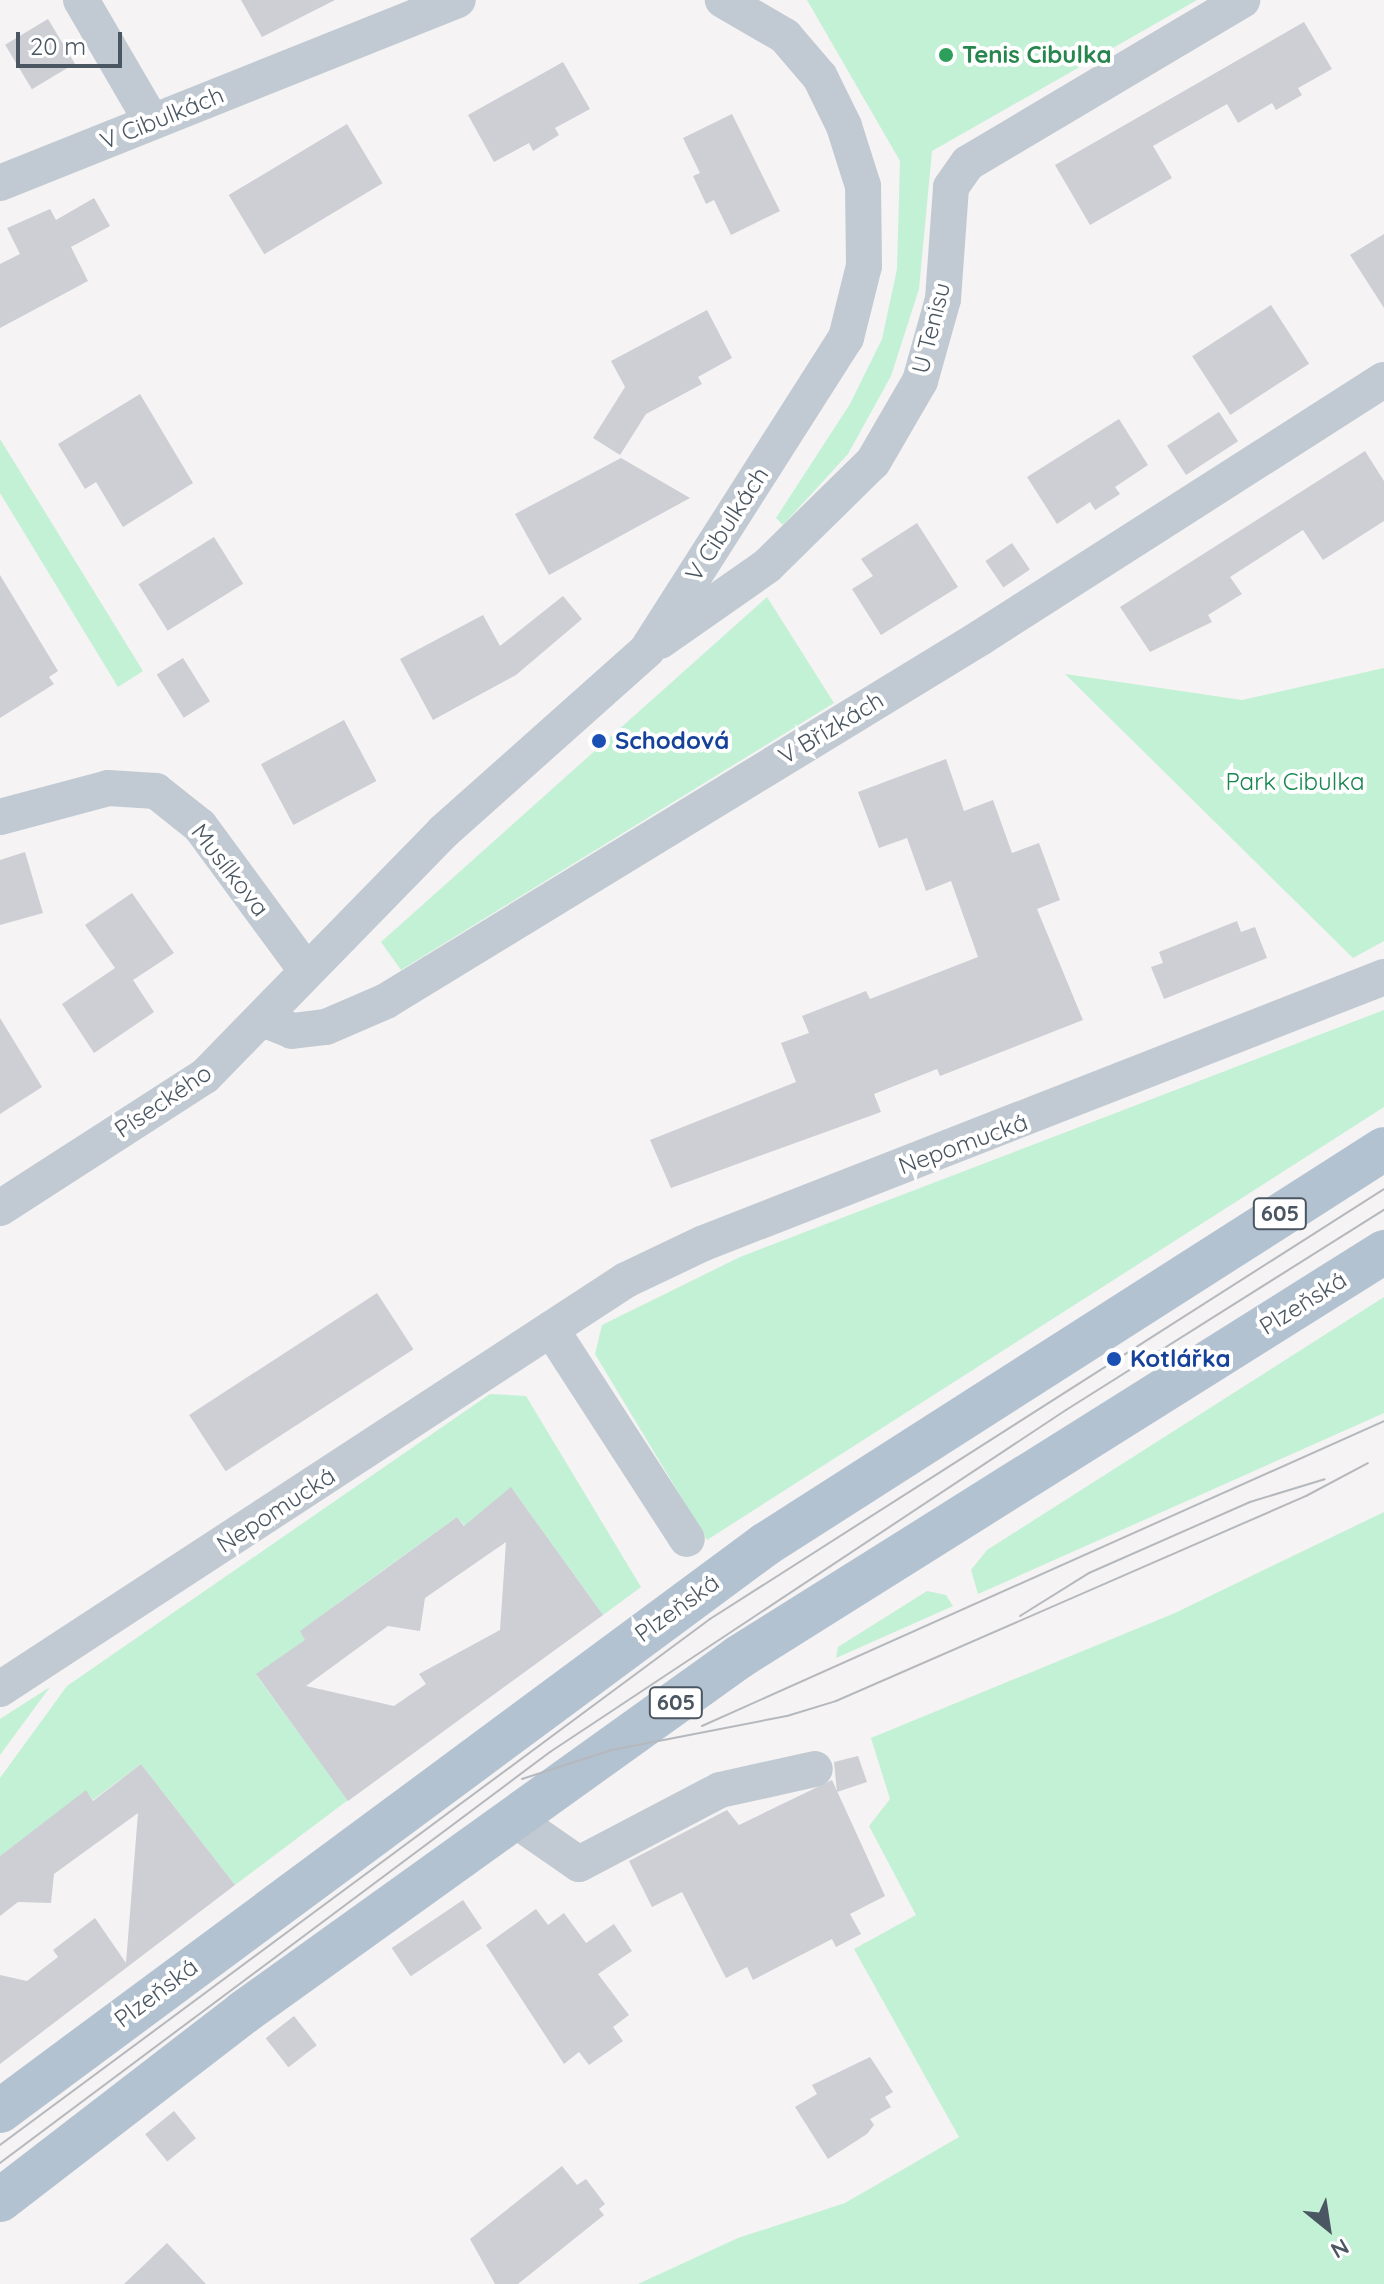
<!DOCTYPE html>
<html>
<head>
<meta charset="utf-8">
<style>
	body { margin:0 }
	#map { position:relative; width:1384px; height:2284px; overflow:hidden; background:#f5f3f3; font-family:Quicksand,sans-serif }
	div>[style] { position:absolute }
	.green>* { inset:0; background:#c3f1d5 }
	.building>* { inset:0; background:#cdcfd5; transform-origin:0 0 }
	.minor>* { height:36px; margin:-18px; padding:0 18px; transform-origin:18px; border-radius:18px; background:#c1cad2 }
	.primary>* { height:44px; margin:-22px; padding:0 22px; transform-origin:22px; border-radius:22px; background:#b3c2d1 }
	.tram>* { height:2px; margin:-1px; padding:0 1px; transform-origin:1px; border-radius:1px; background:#b5b8bd }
	.dots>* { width:22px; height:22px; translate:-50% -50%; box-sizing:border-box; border:4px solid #fff; border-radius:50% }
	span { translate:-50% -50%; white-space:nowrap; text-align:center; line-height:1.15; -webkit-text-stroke:8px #fff; paint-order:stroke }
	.shield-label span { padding:2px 6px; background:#fff; border:2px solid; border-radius:6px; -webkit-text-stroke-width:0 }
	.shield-label { font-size:22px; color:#4a5661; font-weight:700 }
	.leisure-label { font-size:24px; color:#27864d; font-weight:700 }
	.left { translate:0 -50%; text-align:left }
	.street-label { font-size:24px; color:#4a5661 }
	.transit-label { font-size:24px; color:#164399; font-weight:700 }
	.park-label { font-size:24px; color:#17864f }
	.north { position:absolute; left:1288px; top:2188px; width:80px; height:80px; -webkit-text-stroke:6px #fff; paint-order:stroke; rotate:150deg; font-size:22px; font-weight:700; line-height:32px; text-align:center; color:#4a5661 }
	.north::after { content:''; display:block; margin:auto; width:28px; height:36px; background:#4a5661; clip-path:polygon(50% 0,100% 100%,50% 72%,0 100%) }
	.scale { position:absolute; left:16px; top:32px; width:106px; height:36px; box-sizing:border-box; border:4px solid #4a5661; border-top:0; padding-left:10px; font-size:24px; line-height:28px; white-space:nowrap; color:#4a5661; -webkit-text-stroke:6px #fff; paint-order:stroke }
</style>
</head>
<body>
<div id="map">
	<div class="green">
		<i style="clip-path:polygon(807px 0,1197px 0,932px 151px,919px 289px,891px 376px,848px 454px,783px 525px,776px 518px,850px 404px,882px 339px,897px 269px,900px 161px)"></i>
		<i style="clip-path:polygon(0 439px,143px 671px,118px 687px,0 493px)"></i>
		<i style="clip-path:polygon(767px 597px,834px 703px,401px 970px,381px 942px)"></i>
		<i style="clip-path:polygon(1384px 668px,1384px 941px,1353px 958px,1065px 674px,1242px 700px)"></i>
		<i style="clip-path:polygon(1384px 1010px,1384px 1107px,707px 1540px,595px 1354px,602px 1325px,740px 1257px)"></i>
		<i style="clip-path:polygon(1384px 1297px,1384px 1413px,978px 1594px,971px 1570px,987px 1550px)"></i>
		<i style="clip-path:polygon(490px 1394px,526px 1396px,641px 1587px,603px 1615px,514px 1491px,465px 1526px,457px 1517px,371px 1579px,301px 1631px,306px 1641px,257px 1676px,348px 1800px,235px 1885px,141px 1764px,93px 1800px,86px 1791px,0 1856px,0 1778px,67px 1686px)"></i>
		<i style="clip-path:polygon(1384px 1512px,1384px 2284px,638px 2284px,738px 2238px,845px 2203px,959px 2137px,854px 1949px,916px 1915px,869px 1826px,890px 1799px,871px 1738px,1175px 1613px)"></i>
		<i style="clip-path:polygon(927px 1591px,946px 1595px,953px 1606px,836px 1658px,838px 1647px)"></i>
		<i style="clip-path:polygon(50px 1687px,0 1755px,0 1719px)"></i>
	</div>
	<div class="building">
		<i style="clip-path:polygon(241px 0,335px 0,262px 37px)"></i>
		<i style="left:48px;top:19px;width:52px;height:50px;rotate:59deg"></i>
		<i style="clip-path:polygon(1304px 22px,1332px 69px,1298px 88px,1302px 95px,1276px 110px,1272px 103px,1238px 123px,1227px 104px,1153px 146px,1172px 178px,1090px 225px,1055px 165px)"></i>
		<i style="clip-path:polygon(563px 62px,590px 109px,555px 128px,559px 135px,533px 151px,529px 143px,494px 162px,468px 115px)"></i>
		<i style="clip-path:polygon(732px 114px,780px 211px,731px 235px,714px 200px,706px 204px,693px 176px,700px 173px,683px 138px)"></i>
		<i style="left:347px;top:124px;width:69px;height:138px;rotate:59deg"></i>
		<i style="clip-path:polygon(94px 198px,110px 226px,71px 247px,88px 281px,0 328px,0 264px,20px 254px,7px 228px,50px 209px,56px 220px)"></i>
		<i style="clip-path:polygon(1384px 234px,1384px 308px,1350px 255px)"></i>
		<i style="left:1271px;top:305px;width:70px;height:94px;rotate:57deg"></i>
		<i style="clip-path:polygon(707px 310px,732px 358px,698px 377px,702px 384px,646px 414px,620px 455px,593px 438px,625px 387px,611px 361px)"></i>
		<i style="clip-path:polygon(140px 394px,193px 483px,123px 527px,96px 482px,85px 489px,58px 444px)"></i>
		<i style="left:1219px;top:412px;width:35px;height:62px;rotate:57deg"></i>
		<i style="clip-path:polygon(1119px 419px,1148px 465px,1115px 487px,1120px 494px,1095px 510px,1090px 502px,1057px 524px,1027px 477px)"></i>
		<i style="clip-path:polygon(1365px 451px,1384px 481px,1384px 521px,1323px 560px,1303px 530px,1230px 577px,1242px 594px,1208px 615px,1212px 622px,1150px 652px,1120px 607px)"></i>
		<i style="clip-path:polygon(621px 458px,690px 498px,549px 575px,515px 514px)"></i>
		<i style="clip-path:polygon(917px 523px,958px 587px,881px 635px,852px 589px,873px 576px,861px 559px)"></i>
		<i style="left:214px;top:537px;width:55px;height:89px;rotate:58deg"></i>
		<i style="left:1012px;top:543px;width:32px;height:32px;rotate:56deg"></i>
		<i style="clip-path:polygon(0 575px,58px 671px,49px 677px,54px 684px,0 718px)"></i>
		<i style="clip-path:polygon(563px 596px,582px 619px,516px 675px,433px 720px,400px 659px,483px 615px,500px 646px)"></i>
		<i style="left:183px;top:658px;width:51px;height:31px;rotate:58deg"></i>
		<i style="left:344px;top:720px;width:69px;height:94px;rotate:62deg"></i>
		<i style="clip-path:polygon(946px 759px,964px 811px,993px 800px,1012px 853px,1039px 843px,1060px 900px,1037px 909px,1083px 1020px,940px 1076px,937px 1069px,874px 1094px,881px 1112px,671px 1188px,650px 1140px,796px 1082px,781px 1043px,809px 1033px,802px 1016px,866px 991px,870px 999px,978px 957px,951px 881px,926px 891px,907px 838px,879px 848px,858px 792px)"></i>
		<i style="clip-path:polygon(25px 852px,43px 913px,0 925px,0 860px)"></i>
		<i style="clip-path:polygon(132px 893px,174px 953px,133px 980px,154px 1012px,94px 1053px,62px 1004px,115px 968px,85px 925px)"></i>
		<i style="clip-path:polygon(1237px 921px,1241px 932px,1255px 927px,1267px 958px,1164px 999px,1151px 967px,1163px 963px,1159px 952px)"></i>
		<i style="clip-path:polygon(0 1018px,42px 1087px,0 1114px)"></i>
		<i style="left:377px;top:1293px;width:67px;height:224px;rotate:57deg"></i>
		<i style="clip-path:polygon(evenodd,511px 1487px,603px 1615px,348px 1801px,256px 1674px,305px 1640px,300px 1631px,457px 1517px,464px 1526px,511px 1487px,506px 1542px,500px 1630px,419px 1674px,426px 1684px,394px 1706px,306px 1686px,388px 1626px,420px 1631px,425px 1598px,506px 1542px)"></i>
		<i style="clip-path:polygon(858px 1756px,867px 1782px,837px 1792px,834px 1762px)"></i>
		<i style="clip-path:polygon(141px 1764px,235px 1885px,0 2064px,0 1975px,27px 1981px,58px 1957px,53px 1950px,95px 1918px,126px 1963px,138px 1813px,54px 1874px,51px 1903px,18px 1902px,0 1916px,0 1856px,86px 1790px,93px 1801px)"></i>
		<i style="clip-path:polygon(832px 1780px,885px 1896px,850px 1914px,861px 1934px,836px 1947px,832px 1939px,753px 1980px,747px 1967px,726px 1978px,682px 1892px,652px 1907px,629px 1861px,727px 1810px,739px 1825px)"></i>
		<i style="left:463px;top:1900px;width:34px;height:86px;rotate:56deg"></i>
		<i style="clip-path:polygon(536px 1909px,548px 1925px,564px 1913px,586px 1943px,614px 1924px,632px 1951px,598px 1974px,629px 2015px,613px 2027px,623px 2041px,589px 2065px,579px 2052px,564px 2064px,486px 1945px)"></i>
		<i style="left:294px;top:2016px;width:37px;height:36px;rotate:52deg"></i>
		<i style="clip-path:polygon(870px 2057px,893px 2092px,885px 2097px,891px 2107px,870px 2119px,874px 2125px,867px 2134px,828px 2159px,795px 2107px,817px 2094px,812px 2085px)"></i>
		<i style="left:174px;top:2111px;width:35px;height:37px;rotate:51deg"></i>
		<i style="clip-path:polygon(562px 2166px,577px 2185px,586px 2179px,605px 2204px,599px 2209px,604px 2215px,518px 2284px,495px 2284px,470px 2239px)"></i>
		<i style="clip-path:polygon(167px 2243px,206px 2284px,124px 2284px)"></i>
	</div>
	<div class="minor">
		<i style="left:81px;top:0;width:141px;rotate:59.8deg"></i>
		<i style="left:0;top:183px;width:493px;rotate:-21.8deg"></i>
		<i style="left:660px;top:641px;width:131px;rotate:-35deg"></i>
		<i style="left:767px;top:566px;width:148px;rotate:-44.5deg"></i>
		<i style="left:873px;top:462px;width:94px;rotate:-59.9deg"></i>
		<i style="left:920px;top:381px;width:85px;rotate:-74.3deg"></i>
		<i style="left:943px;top:299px;width:112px;rotate:-85.9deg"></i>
		<i style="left:951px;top:187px;width:29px;rotate:-55deg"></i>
		<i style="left:968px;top:163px;width:319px;rotate:-30.7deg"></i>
		<i style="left:0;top:817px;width:112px;rotate:-15deg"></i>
		<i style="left:108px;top:788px;width:48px;rotate:3.6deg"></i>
		<i style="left:156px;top:791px;width:56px;rotate:38.5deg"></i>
		<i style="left:200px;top:826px;width:177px;rotate:53.7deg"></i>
		<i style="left:263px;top:1019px;width:31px;rotate:22deg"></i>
		<i style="left:292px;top:1031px;width:34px;rotate:-7deg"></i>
		<i style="left:326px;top:1027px;width:65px;rotate:-23.4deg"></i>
		<i style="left:386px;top:1001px;width:696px;rotate:-31.43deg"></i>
		<i style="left:980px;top:638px;width:479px;rotate:-32.6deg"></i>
		<i style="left:0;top:1208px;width:244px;rotate:-32.8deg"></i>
		<i style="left:205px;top:1076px;width:341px;rotate:-45.7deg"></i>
		<i style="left:443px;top:832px;width:273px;rotate:-41.7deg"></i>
		<i style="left:647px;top:650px;width:370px;rotate:-57.5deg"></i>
		<i style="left:846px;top:338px;width:74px;rotate:-76deg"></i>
		<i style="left:864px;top:266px;width:80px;rotate:-90.7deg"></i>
		<i style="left:863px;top:186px;width:63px;rotate:-107.6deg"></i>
		<i style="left:844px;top:126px;width:55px;rotate:-116.1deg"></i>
		<i style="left:820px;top:77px;width:54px;rotate:-130.5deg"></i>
		<i style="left:785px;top:36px;width:72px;rotate:-149.9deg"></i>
		<i style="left:551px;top:1329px;width:250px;rotate:57.1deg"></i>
		<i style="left:0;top:1689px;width:748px;rotate:-33.16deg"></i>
		<i style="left:626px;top:1280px;width:86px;rotate:-25.4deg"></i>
		<i style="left:704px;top:1243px;width:730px;rotate:-21.36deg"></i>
		<i style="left:514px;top:1819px;width:79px;rotate:34.7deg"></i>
		<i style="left:579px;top:1864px;width:159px;rotate:-27.7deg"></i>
		<i style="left:720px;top:1790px;width:97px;rotate:-12.5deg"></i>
	</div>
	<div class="primary">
		<i style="left:0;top:2111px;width:953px;rotate:-36.51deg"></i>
		<i style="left:766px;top:1544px;width:733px;rotate:-32.59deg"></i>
		<i style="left:0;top:2200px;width:308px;rotate:-37.6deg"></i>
		<i style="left:244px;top:2012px;width:609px;rotate:-35.65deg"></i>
		<i style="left:739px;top:1657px;width:762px;rotate:-32.12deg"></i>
	</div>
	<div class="tram">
		<i style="left:1020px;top:1616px;width:81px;rotate:-31.9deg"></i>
		<i style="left:1089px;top:1573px;width:176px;rotate:-23.8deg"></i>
		<i style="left:1250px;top:1502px;width:78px;rotate:-17deg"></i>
		<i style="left:702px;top:1726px;width:747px;rotate:-24.09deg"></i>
		<i style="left:522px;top:1779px;width:95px;rotate:-17.9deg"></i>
		<i style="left:612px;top:1750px;width:178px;rotate:-11deg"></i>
		<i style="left:787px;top:1716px;width:51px;rotate:-17deg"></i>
		<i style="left:836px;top:1701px;width:513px;rotate:-23.57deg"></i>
		<i style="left:1306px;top:1496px;width:70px;rotate:-28deg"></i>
		<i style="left:0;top:2145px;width:884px;rotate:-36.53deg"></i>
		<i style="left:710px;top:1619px;width:799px;rotate:-32.54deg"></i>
		<i style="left:0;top:2163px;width:687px;rotate:-36.77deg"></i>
		<i style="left:550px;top:1752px;width:619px;rotate:-33.54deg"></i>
		<i style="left:1066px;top:1410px;width:376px;rotate:-32.2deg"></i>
	</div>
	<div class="dots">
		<i style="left:946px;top:55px;background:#2e9e5b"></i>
		<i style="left:599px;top:741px;background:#1a4fb4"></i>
		<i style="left:1114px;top:1359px;background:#1a4fb4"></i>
	</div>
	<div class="shield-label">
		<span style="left:1280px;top:1214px">605</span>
		<span style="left:676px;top:1703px">605</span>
	</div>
	<div class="leisure-label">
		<span class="left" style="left:962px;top:55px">Tenis Cibulka</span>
	</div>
	<div class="street-label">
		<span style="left:162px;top:118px;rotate:-22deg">V Cibulkách</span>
		<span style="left:931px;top:328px;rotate:-76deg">U Tenisu</span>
		<span style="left:727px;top:524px;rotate:-57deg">V Cibulkách</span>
		<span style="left:831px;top:728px;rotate:-31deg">V Břízkách</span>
		<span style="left:230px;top:870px;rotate:52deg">Musílkova</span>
		<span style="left:163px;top:1101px;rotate:-34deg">Píseckého</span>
		<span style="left:963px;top:1144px;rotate:-20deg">Nepomucká</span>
		<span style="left:1303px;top:1303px;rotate:-32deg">Plzeňská</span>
		<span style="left:276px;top:1510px;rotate:-33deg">Nepomucká</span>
		<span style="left:677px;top:1608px;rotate:-36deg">Plzeňská</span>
		<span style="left:156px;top:1993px;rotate:-37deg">Plzeňská</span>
	</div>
	<div class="transit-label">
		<span class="left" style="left:615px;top:741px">Schodová</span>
		<span class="left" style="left:1130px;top:1359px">Kotlářka</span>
	</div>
	<div class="park-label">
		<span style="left:1295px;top:782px">Park Cibulka</span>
	</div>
	<div class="north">N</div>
	<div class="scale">20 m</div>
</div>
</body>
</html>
